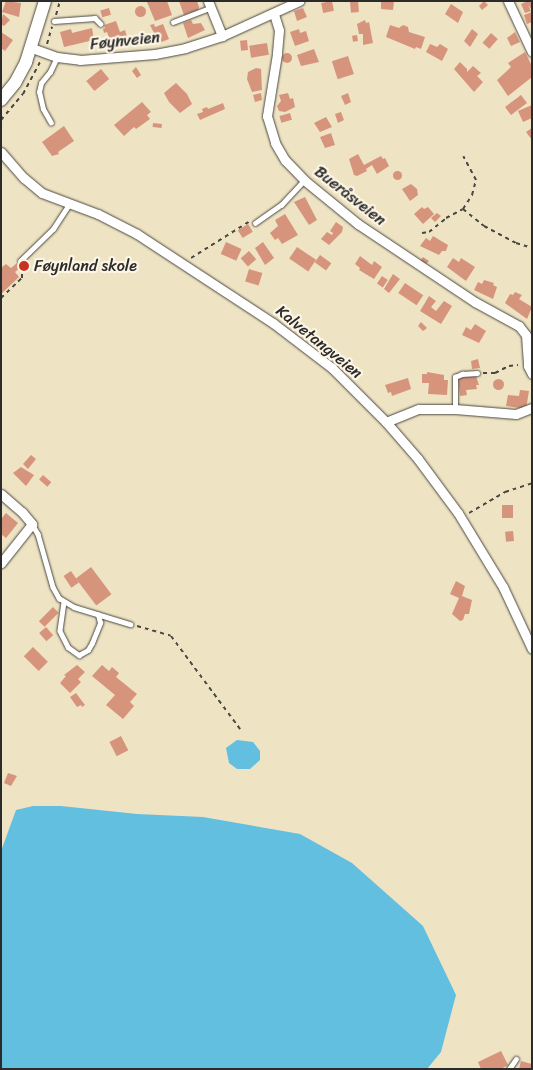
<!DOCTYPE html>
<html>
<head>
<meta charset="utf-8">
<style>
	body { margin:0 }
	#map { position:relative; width:533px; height:1070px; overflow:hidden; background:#eee3c2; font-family:Sriracha,sans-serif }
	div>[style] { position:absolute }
	.water>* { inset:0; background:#62bfe0 }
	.building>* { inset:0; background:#d6947d; transform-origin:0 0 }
	.round { border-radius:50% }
	.path>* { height:2px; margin-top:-1px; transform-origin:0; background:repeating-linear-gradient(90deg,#484742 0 4px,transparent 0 8px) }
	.roads { filter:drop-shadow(0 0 1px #484742) drop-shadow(0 0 1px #484742) }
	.service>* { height:4.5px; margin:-2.25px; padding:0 2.25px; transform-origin:2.25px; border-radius:2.25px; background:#fff }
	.minor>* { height:9px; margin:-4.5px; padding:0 4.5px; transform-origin:4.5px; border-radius:4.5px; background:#fff }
	.secondary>* { height:12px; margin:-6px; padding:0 6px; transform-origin:6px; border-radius:6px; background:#fff }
	.dots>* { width:14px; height:14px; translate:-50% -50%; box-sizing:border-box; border:2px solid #fcf5e5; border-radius:50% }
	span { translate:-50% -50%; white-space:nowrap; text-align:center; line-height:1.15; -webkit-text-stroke:4.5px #fcf5e5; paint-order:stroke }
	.street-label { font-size:16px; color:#2b2b2b }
	.poi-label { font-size:16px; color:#2b2b2b }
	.left { translate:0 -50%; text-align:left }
	.frame { position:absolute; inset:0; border:2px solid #2b2b2b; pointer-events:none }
</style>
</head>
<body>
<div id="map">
	<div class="water">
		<i style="clip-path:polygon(237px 740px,253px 742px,260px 751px,260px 760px,250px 769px,237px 769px,229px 763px,226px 748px)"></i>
		<i style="clip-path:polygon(33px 806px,61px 806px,137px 814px,203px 817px,300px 834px,352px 863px,423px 926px,456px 995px,441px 1052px,427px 1069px,1px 1069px,1px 851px,16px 810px)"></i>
	</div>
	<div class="building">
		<i style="clip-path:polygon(6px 1px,21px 3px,19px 17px,2px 12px)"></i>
		<i style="clip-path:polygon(167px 1px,172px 15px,155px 21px,147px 2px)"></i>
		<i style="clip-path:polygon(179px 1px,197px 1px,199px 7px,198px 10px,184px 15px)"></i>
		<i style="left:332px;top:1px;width:10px;height:11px;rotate:79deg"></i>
		<i style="left:358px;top:1px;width:11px;height:8px;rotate:85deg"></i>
		<i style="clip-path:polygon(381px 1px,394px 1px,393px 10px,381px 9px)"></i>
		<i style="clip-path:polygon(484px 1px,488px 5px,482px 10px,479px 6px)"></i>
		<i style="clip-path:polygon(528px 1px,532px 1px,532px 10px,528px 5px,531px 11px,525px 13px,521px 4px)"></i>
		<i style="clip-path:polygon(451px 4px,463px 12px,458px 23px,445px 14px)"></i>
		<i class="round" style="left:134.5px;top:5.5px;width:11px;height:11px"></i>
		<i style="left:109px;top:8px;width:7px;height:9px;rotate:74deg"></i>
		<i style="clip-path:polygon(303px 8px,307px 17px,297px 21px,294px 11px)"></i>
		<i style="clip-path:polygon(532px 12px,532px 22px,527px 24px,524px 15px)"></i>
		<i style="clip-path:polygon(3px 14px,10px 20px,4px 26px,1px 24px)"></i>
		<i style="clip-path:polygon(191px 20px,193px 24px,201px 23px,205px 30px,188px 38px,183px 23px)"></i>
		<i style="clip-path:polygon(365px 20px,366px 23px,369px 22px,373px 43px,363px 45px,363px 34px,359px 34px,357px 24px)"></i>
		<i style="clip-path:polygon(116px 21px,120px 32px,125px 30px,129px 44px,113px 48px,107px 32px,104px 33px,103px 29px,105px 28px,104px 25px)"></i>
		<i style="clip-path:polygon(154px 24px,155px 27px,163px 24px,169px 39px,159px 43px,150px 25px)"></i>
		<i style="clip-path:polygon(390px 25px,399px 28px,403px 25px,408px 27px,409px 32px,425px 37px,421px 49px,416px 47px,415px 49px,386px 37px)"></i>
		<i style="clip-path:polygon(92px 28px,94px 40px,64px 47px,60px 32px,71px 29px,72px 33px)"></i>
		<i style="clip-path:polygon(299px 29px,300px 33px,306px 31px,309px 41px,295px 46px,290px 32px)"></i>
		<i style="clip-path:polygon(472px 29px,478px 34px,470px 47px,464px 41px)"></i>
		<i style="clip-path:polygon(1px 32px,13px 40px,5px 51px,1px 48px)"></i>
		<i style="clip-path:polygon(515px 32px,520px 42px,511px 46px,507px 38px)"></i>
		<i style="left:491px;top:33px;width:9px;height:13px;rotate:41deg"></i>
		<i style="left:357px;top:35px;width:6px;height:5px;rotate:81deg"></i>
		<i style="left:247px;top:40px;width:10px;height:7px;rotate:84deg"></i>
		<i style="left:267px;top:43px;width:12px;height:18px;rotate:81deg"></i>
		<i style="clip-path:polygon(430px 44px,437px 47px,440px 44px,448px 49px,442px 61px,426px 52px)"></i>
		<i style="clip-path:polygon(314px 49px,319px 62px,301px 66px,297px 55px)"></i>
		<i style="clip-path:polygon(525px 52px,532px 66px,532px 77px,508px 96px,497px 80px,511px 67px,508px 63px)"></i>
		<i class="round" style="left:282px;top:53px;width:10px;height:10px"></i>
		<i style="left:348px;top:56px;width:19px;height:17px;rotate:72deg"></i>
		<i style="clip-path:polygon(460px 62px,467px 69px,467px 72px,473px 66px,481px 73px,477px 76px,483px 82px,474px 92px,454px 69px)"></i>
		<i style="clip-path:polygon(136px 67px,141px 75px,137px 78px,132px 71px)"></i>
		<i style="clip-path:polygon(256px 68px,261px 69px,262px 90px,252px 92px,247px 79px,248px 72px)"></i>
		<i style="left:101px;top:69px;width:13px;height:19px;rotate:51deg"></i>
		<i style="clip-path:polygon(176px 83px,187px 94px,192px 104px,180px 113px,169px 102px,164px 93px)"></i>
		<i style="clip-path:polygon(261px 93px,262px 100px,255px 102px,253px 95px)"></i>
		<i style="clip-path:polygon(288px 93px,290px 99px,293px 98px,295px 107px,285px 112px,279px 111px,277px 106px,281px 101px,279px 95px)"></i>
		<i style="clip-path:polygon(348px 93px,351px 102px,345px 105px,341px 96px)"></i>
		<i style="left:521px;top:95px;width:10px;height:20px;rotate:53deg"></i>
		<i style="clip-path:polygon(142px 102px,151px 112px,147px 115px,150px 119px,136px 129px,134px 127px,124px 136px,114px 125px)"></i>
		<i style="clip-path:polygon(223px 103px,225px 109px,200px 120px,197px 114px,203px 112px,202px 109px,207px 107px,208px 109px)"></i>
		<i style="clip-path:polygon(532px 105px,532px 118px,523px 122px,518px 111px)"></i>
		<i style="clip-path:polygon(341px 112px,344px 120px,338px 123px,335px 114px)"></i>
		<i style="left:290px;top:113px;width:7px;height:11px;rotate:74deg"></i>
		<i style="clip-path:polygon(326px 117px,332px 127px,320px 132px,314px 123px)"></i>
		<i style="left:153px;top:123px;width:9px;height:4px;rotate:6deg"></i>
		<i style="clip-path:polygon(64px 126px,74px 141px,58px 152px,59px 154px,52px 156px,42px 142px)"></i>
		<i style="clip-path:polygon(532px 128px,532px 140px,526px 132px)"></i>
		<i style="clip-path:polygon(331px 133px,335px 145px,325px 148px,320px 137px)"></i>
		<i style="clip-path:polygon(358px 154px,364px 165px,381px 156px,383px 159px,385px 158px,389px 166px,377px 174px,372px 165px,366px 169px,367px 171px,357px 176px,354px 175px,349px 159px)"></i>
		<i class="round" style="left:392.5px;top:170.5px;width:9px;height:9px"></i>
		<i style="clip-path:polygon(411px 184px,417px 189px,418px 195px,410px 201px,402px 189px)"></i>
		<i style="clip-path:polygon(305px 197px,317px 220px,309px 225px,294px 202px)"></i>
		<i style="clip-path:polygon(422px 207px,424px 209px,428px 207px,434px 214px,423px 224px,414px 214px)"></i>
		<i style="clip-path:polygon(437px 213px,441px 216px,435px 222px,431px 218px)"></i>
		<i style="clip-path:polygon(285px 214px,298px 235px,282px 244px,278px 238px,275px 240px,270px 233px,278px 226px,275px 220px)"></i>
		<i style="clip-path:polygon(336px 222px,343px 227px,342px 232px,329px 245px,321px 239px,327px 232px,332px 235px,333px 233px,330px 231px)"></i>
		<i style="left:248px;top:224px;width:9px;height:12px;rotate:58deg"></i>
		<i style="clip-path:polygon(433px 236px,448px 245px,446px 251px,442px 251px,439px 255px,420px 246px,426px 238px,430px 241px)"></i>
		<i style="left:226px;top:242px;width:17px;height:13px;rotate:24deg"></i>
		<i style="clip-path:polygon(263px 242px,274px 258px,265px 265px,255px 248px)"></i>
		<i style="left:297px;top:247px;width:23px;height:14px;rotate:34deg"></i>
		<i style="left:249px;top:251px;width:11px;height:11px;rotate:49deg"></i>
		<i style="left:320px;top:255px;width:14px;height:9px;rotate:36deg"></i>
		<i style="clip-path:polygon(360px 256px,372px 265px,374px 261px,382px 267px,374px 279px,359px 270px,360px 268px,355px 264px)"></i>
		<i style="clip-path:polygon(423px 257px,429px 261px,426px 264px,420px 261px)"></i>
		<i style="clip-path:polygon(453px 258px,459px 262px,461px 258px,475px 267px,466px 281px,447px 267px)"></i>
		<i style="clip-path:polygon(17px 263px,21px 267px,15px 272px,19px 277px,1px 294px,1px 268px,6px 264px,11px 268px)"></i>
		<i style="left:249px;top:269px;width:14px;height:13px;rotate:17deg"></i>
		<i style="clip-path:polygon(393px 274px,400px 279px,389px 293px,384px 289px)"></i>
		<i style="left:382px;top:276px;width:7px;height:9px;rotate:34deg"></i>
		<i style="clip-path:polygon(484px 280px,494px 283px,493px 285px,497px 287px,493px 299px,474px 290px,478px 282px,482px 284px)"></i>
		<i style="left:405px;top:283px;width:22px;height:12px;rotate:34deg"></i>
		<i style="clip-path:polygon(515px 292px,522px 295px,519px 299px,532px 307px,527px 319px,505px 303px,510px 294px,513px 295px)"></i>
		<i style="clip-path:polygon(429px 296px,436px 301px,431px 307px,436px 311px,444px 301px,452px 306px,441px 324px,420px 311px)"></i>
		<i style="clip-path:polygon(421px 322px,427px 328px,423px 331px,418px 326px)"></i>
		<i style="clip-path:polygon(475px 324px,486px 331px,479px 343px,462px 335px,466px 327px,471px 330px)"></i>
		<i style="clip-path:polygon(478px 359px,480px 368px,472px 369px,471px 361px)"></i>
		<i style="clip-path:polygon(427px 372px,444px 375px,444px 380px,448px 380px,447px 395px,428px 394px,429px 383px,422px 383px,422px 374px,427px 374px)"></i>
		<i style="clip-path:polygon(476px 376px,479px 385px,476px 385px,477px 389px,466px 390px,467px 395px,460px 396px,458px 378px)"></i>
		<i style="clip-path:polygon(408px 378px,411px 389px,392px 396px,391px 392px,388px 393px,385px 385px)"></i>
		<i class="round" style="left:492.5px;top:378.5px;width:11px;height:11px"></i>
		<i style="clip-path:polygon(520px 390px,529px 391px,526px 409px,506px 406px,508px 395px,519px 396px)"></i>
		<i style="clip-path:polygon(31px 455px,36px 459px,28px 469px,23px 464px)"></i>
		<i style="clip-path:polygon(21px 467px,34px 475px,26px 486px,13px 473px)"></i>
		<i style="left:43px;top:475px;width:11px;height:6px;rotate:41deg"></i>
		<i style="left:502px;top:505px;width:11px;height:13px"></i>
		<i style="clip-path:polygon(6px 513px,18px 523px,6px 538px,1px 534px,1px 519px)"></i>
		<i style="left:513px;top:531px;width:10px;height:8px;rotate:84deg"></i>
		<i style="left:91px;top:567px;width:34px;height:19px;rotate:53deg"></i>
		<i style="left:71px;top:571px;width:14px;height:9px;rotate:56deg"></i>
		<i style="clip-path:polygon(456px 581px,465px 586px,462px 596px,472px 600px,469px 614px,465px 614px,463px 620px,460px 621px,452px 614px,459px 598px,450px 594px)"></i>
		<i style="left:53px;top:607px;width:8px;height:20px;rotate:45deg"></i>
		<i style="left:46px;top:627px;width:11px;height:9px;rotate:49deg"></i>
		<i style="left:33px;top:647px;width:21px;height:13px;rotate:45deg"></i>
		<i style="clip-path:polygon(77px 665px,85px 672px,78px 679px,81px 682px,70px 693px,60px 683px,66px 676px,64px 675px)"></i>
		<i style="clip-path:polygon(102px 665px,109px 671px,112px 667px,119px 673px,116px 677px,137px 694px,130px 702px,134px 706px,123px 719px,106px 705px,115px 695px,92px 676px)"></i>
		<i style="clip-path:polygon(76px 693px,85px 705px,82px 707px,81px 705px,77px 707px,70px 697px)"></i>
		<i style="left:121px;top:736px;width:16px;height:13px;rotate:63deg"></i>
		<i style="clip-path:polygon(8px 773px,17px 776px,11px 786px,4px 783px)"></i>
		<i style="clip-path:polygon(501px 1051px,508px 1065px,501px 1069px,481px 1069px,478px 1062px)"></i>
		<i style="clip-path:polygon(521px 1061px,532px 1064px,532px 1069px,519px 1069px)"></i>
	</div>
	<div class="path">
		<i style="left:56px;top:15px;width:15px;rotate:-74deg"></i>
		<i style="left:47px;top:44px;width:18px;rotate:-74deg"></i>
		<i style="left:1px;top:120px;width:34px;rotate:-50deg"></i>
		<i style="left:23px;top:94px;width:38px;rotate:-62deg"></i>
		<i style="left:463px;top:209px;width:27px;rotate:39deg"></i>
		<i style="left:484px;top:226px;width:36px;rotate:28deg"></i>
		<i style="left:516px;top:243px;width:17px;rotate:17deg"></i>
		<i style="left:422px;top:233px;width:7px;rotate:-8deg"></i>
		<i style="left:429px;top:232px;width:22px;rotate:-39deg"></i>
		<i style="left:446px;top:218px;width:19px;rotate:-28deg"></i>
		<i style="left:463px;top:209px;width:17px;rotate:-57deg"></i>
		<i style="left:472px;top:195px;width:16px;rotate:-75deg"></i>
		<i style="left:476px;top:180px;width:27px;rotate:-118deg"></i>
		<i style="left:191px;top:258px;width:70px;rotate:-32.1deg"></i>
		<i style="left:1px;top:298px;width:29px;rotate:-44deg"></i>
		<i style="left:22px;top:278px;width:10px;rotate:-90deg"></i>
		<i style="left:483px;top:373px;width:12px"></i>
		<i style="left:495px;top:373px;width:16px;rotate:-27deg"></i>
		<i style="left:509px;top:366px;width:9px;rotate:-6deg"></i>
		<i style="left:469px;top:513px;width:42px;rotate:-30.3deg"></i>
		<i style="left:505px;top:492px;width:28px;rotate:-18deg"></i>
		<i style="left:137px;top:626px;width:35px;rotate:16deg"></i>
		<i style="left:171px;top:636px;width:116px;rotate:53.4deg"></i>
	</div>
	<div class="roads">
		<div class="service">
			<i style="left:54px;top:21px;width:41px;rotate:-4.2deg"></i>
			<i style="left:95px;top:18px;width:8px;rotate:45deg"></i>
			<i style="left:173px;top:22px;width:40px;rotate:-21deg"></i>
			<i style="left:51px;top:123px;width:16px;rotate:-120deg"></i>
			<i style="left:43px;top:109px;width:17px;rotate:-103deg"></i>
			<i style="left:39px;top:92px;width:9px;rotate:-77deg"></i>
			<i style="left:41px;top:83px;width:14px;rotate:-51deg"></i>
			<i style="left:50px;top:72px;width:17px;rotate:-65deg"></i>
			<i style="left:255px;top:223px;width:32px;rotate:-35deg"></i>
			<i style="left:281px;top:205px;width:34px;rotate:-47deg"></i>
			<i style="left:20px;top:261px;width:46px;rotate:-44.1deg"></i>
			<i style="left:53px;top:229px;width:30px;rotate:-57deg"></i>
			<i style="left:455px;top:409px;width:32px;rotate:-90deg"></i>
			<i style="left:455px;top:377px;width:8px;rotate:-23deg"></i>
			<i style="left:462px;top:374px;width:15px;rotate:-4deg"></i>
			<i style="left:32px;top:524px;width:12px;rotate:59deg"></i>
			<i style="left:38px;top:534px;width:55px;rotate:74.2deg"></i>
			<i style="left:53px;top:587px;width:13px;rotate:61deg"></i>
			<i style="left:59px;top:598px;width:17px;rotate:31deg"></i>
			<i style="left:74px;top:607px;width:59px;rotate:16.9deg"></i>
			<i style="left:64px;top:602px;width:29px;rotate:98deg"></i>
			<i style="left:60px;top:631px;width:18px;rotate:63deg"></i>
			<i style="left:68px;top:647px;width:14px;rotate:36deg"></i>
			<i style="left:79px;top:655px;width:10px;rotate:-29deg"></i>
			<i style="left:88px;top:650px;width:8px;rotate:-60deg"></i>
			<i style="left:92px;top:643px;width:22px;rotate:-68deg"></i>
			<i style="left:100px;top:623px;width:8px;rotate:-104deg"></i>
			<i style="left:509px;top:1069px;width:12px;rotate:-55deg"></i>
		</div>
		<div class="minor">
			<i style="left:208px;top:1px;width:38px;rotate:68deg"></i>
			<i style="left:508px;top:1px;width:56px;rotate:64.8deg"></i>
			<i style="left:274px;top:14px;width:17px;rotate:73deg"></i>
			<i style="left:279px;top:30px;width:24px;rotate:95deg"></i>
			<i style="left:277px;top:54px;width:63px;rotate:99.2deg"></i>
			<i style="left:267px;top:116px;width:28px;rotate:73deg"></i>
			<i style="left:275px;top:143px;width:20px;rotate:60deg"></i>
			<i style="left:285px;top:160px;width:28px;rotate:46deg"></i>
			<i style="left:304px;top:180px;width:70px;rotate:39.2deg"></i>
			<i style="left:358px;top:224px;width:141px;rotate:33.7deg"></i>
			<i style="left:475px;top:302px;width:50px;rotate:28.6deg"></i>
			<i style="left:519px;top:326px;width:11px;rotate:52deg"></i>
			<i style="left:526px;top:335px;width:31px;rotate:86deg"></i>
			<i style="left:528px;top:366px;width:9px;rotate:63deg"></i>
			<i style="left:32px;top:48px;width:27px;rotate:20deg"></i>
			<i style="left:57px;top:57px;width:23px;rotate:7deg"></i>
			<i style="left:80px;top:60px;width:75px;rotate:-4.6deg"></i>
			<i style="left:155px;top:54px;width:31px;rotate:-11deg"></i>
			<i style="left:185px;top:48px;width:39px;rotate:-18deg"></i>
			<i style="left:222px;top:36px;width:85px;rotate:-24.4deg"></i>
			<i style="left:1px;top:152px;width:35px;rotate:49deg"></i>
			<i style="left:24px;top:178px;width:23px;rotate:40deg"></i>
			<i style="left:42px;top:193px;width:60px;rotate:20.6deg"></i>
			<i style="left:98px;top:214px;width:44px;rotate:27.1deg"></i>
			<i style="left:137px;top:234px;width:163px;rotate:33.2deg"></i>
			<i style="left:273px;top:323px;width:74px;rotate:37.3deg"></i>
			<i style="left:332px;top:368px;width:76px;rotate:45deg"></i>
			<i style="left:386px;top:422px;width:49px;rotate:49.1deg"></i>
			<i style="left:418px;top:459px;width:67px;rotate:53.5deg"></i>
			<i style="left:458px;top:513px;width:87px;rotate:58.7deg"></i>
			<i style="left:503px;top:587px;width:68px;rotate:64.9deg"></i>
			<i style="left:386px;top:422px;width:35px;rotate:-22deg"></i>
			<i style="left:419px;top:409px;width:36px"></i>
			<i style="left:455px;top:409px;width:61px;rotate:4.7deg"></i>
			<i style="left:516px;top:414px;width:17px;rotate:-21deg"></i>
			<i style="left:1px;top:494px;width:28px;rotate:41deg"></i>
			<i style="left:22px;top:512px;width:16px;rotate:50deg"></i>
			<i style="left:32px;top:524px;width:50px;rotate:128.5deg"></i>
		</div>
		<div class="secondary">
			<i style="left:1px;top:100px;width:22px;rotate:-51deg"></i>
			<i style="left:15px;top:83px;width:24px;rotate:-62deg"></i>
			<i style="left:26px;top:62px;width:64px;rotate:-72.7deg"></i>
		</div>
	</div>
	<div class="dots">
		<i style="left:24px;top:266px;background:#c8321e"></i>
	</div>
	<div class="street-label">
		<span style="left:125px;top:41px;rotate:-6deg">Føynveien</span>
		<span style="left:350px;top:196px;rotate:38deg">Bueråsveien</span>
		<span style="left:319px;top:342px;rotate:39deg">Kalvetangveien</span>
	</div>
	<div class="poi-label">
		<span class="left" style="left:34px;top:266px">Føynland skole</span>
	</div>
	<div class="frame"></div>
</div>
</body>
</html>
